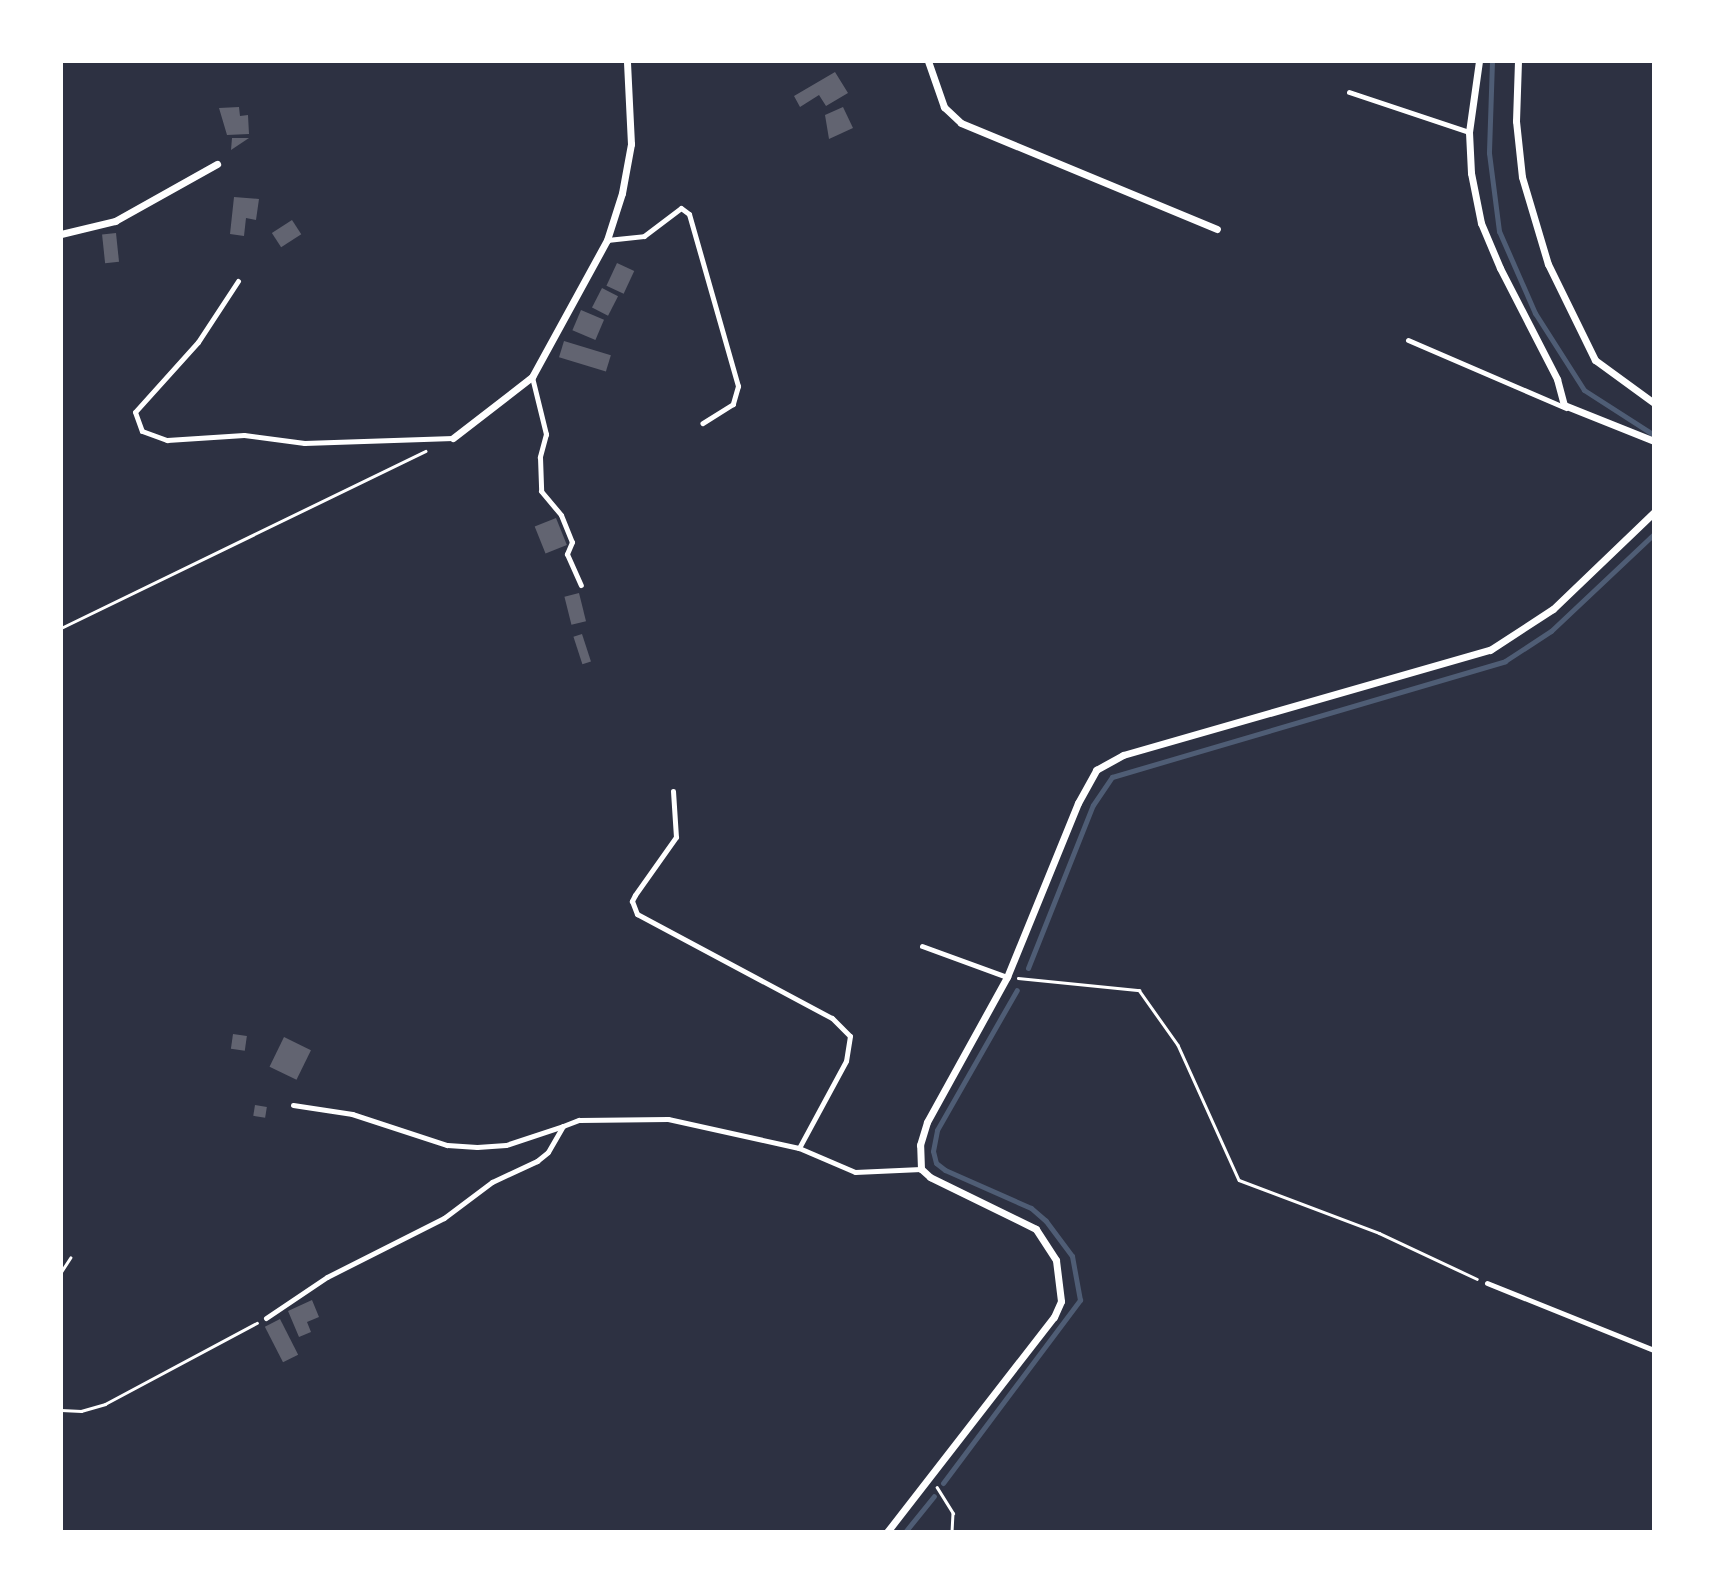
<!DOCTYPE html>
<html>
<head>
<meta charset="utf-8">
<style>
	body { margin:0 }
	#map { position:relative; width:1715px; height:1593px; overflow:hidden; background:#2d3142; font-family:Lato,sans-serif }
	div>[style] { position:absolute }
	.stream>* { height:5px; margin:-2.5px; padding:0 2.5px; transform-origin:2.5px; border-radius:2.5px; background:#4f5d75 }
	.building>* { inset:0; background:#626471; transform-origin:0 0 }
	.path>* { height:2.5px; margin:-1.25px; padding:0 1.25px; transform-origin:1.25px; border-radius:1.25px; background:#fff }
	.service>* { height:5px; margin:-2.5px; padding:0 2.5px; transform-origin:2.5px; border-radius:2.5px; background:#fff }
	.minor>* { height:7px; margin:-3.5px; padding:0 3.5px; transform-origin:3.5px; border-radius:3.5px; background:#fff }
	span { translate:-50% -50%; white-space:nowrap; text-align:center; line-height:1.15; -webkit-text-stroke:5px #fff; paint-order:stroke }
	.frame { position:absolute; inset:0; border:63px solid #fff; pointer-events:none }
</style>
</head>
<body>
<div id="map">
	<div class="stream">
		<i style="left:1492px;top:61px;width:92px;rotate:91.9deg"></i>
		<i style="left:1489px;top:153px;width:79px;rotate:82.7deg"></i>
		<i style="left:1499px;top:231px;width:90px;rotate:66.3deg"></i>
		<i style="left:1535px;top:313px;width:91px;rotate:57.5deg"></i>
		<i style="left:1584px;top:390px;width:83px;rotate:32.7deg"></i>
		<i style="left:1028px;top:968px;width:175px;rotate:-68.3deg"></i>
		<i style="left:1093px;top:805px;width:34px;rotate:-56deg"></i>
		<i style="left:1112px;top:777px;width:410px;rotate:-16.4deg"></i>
		<i style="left:1505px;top:661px;width:55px;rotate:-33.1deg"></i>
		<i style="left:1551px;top:631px;width:141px;rotate:-43.3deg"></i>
		<i style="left:943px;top:1483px;width:229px;rotate:-53.2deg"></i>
		<i style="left:1080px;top:1300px;width:45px;rotate:-100.3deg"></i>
		<i style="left:1072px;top:1256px;width:44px;rotate:-126.6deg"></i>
		<i style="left:1046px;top:1221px;width:20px;rotate:-139deg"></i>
		<i style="left:1031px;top:1208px;width:94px;rotate:-156.2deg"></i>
		<i style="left:945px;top:1170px;width:11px;rotate:-142deg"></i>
		<i style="left:936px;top:1163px;width:12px;rotate:-104deg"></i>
		<i style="left:933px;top:1151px;width:21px;rotate:-79deg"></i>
		<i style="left:937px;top:1130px;width:161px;rotate:-60.3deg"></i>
		<i style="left:905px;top:1532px;width:46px;rotate:-51.1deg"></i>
	</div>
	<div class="building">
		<i style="clip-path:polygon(835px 72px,848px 93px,826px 106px,819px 95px,800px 107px,794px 96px)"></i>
		<i style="clip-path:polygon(239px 107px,240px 116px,248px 115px,249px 134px,227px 135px,219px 108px)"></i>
		<i style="clip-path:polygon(843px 107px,853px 128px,829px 139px,825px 115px)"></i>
		<i style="clip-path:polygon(232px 138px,249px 138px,231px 150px)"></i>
		<i style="clip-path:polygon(234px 197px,259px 199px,256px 220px,246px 218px,244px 236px,230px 234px)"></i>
		<i style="left:292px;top:220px;width:17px;height:24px;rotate:57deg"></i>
		<i style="left:116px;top:233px;width:29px;height:14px;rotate:84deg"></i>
		<i style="left:617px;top:263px;width:19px;height:25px;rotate:25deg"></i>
		<i style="left:602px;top:288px;width:18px;height:22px;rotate:27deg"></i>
		<i style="left:581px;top:310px;width:25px;height:22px;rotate:23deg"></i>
		<i style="left:564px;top:341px;width:49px;height:17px;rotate:17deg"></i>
		<i style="left:556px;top:518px;width:29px;height:23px;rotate:68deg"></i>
		<i style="left:579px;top:593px;width:29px;height:15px;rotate:76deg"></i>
		<i style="left:582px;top:634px;width:29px;height:9px;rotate:72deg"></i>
		<i style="left:233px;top:1034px;width:14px;height:15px;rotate:8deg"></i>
		<i style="left:284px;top:1037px;width:30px;height:33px;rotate:26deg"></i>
		<i style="left:255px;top:1105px;width:12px;height:11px;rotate:9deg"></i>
		<i style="clip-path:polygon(312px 1300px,319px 1317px,307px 1322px,311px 1332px,299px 1337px,288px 1311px)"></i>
		<i style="left:280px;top:1319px;width:40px;height:17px;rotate:63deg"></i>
	</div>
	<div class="path">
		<i style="left:61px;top:628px;width:405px;rotate:-25.9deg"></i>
		<i style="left:1018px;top:978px;width:122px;rotate:5.7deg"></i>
		<i style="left:1139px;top:990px;width:67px;rotate:54.7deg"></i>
		<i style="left:1178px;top:1045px;width:148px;rotate:65.7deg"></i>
		<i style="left:1239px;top:1180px;width:150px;rotate:20.7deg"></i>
		<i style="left:1379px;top:1233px;width:108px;rotate:25.1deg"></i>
		<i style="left:61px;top:1272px;width:17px;rotate:-57deg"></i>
		<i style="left:61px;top:1410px;width:20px;rotate:3deg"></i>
		<i style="left:81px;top:1411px;width:25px;rotate:-16deg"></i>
		<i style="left:105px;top:1404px;width:172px;rotate:-28.1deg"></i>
		<i style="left:937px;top:1487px;width:31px;rotate:58deg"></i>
		<i style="left:953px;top:1513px;width:19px;rotate:93deg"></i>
	</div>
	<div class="service">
		<i style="left:1349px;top:92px;width:126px;rotate:18.4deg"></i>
		<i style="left:607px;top:240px;width:37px;rotate:-6deg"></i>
		<i style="left:644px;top:236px;width:46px;rotate:-37.1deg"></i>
		<i style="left:681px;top:208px;width:10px;rotate:37deg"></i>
		<i style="left:689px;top:214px;width:179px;rotate:74.1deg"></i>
		<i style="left:738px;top:386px;width:19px;rotate:106deg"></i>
		<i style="left:733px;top:404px;width:36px;rotate:148deg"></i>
		<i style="left:238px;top:281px;width:73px;rotate:123.3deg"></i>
		<i style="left:198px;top:342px;width:94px;rotate:132deg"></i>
		<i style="left:135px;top:412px;width:20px;rotate:70deg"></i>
		<i style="left:142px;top:431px;width:27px;rotate:20deg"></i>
		<i style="left:167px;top:440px;width:77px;rotate:-3.7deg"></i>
		<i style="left:244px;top:435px;width:61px;rotate:7.6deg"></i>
		<i style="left:304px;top:443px;width:149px;rotate:-1.9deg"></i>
		<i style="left:1408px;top:340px;width:172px;rotate:23.3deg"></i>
		<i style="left:532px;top:377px;width:59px;rotate:76.2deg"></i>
		<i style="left:546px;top:434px;width:24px;rotate:105deg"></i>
		<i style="left:540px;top:457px;width:34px;rotate:88deg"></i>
		<i style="left:541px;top:491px;width:31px;rotate:50deg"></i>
		<i style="left:561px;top:515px;width:29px;rotate:68deg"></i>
		<i style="left:572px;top:542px;width:13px;rotate:113deg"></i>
		<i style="left:567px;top:554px;width:34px;rotate:66deg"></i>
		<i style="left:673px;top:791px;width:46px;rotate:86.3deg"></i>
		<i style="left:676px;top:837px;width:71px;rotate:125.3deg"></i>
		<i style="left:635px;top:895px;width:7px;rotate:117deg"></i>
		<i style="left:632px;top:901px;width:14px;rotate:69deg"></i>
		<i style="left:637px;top:914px;width:221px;rotate:28.1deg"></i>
		<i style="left:832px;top:1018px;width:25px;rotate:45deg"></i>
		<i style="left:850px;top:1036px;width:25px;rotate:99deg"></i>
		<i style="left:846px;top:1061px;width:99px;rotate:118.4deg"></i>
		<i style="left:922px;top:946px;width:90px;rotate:20deg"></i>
		<i style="left:293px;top:1105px;width:60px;rotate:8.7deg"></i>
		<i style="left:352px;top:1114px;width:100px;rotate:18.1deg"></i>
		<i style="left:447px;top:1145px;width:30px;rotate:4deg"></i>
		<i style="left:477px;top:1147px;width:29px;rotate:-4deg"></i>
		<i style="left:506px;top:1145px;width:60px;rotate:-18.4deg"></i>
		<i style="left:1487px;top:1283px;width:180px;rotate:21.9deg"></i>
		<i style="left:266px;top:1318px;width:73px;rotate:-33.9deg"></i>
		<i style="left:327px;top:1277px;width:131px;rotate:-26.8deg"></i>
		<i style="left:444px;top:1218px;width:60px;rotate:-36.9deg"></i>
		<i style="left:492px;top:1182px;width:50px;rotate:-25deg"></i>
		<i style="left:537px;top:1161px;width:14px;rotate:-39deg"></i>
		<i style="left:548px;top:1152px;width:30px;rotate:-60deg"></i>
		<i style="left:563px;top:1126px;width:17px;rotate:-21deg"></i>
		<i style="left:579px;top:1120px;width:89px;rotate:-0.6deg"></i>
		<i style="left:668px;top:1119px;width:134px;rotate:12.5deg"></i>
		<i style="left:799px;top:1148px;width:61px;rotate:23.2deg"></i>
		<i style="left:855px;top:1172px;width:66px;rotate:-2.6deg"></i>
	</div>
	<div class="minor">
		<i style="left:928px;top:61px;width:49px;rotate:70.8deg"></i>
		<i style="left:944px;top:107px;width:23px;rotate:43deg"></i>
		<i style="left:961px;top:123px;width:277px;rotate:22.5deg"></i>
		<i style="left:1479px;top:61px;width:72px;rotate:98deg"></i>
		<i style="left:1469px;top:132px;width:41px;rotate:87.2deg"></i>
		<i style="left:1471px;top:173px;width:51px;rotate:78.7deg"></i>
		<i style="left:1481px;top:223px;width:49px;rotate:67.1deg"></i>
		<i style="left:1500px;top:268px;width:125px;rotate:62.8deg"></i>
		<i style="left:1557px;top:379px;width:27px;rotate:75deg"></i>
		<i style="left:1564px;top:405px;width:97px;rotate:21.8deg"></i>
		<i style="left:1518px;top:61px;width:60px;rotate:91.9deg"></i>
		<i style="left:1516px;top:121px;width:56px;rotate:83.9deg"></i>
		<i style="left:1522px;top:177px;width:91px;rotate:73.4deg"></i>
		<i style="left:1548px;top:264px;width:107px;rotate:63.9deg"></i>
		<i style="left:1595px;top:360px;width:73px;rotate:36.1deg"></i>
		<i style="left:61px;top:234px;width:56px;rotate:-13.5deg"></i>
		<i style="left:115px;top:221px;width:117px;rotate:-29.2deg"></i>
		<i style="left:453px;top:438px;width:100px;rotate:-37.7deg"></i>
		<i style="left:532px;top:377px;width:156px;rotate:-61.3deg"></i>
		<i style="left:607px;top:240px;width:49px;rotate:-72.3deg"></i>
		<i style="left:622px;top:193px;width:50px;rotate:-79.6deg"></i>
		<i style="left:631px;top:144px;width:83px;rotate:-92.8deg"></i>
		<i style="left:887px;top:1532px;width:272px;rotate:-52.2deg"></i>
		<i style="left:1054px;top:1317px;width:17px;rotate:-66deg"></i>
		<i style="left:1061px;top:1301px;width:41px;rotate:-97deg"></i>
		<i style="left:1056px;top:1260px;width:37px;rotate:-123deg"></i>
		<i style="left:1036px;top:1229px;width:118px;rotate:-153.9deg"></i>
		<i style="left:930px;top:1177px;width:12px;rotate:-138deg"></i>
		<i style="left:921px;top:1169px;width:24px;rotate:-92deg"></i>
		<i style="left:920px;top:1145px;width:24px;rotate:-73deg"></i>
		<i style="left:927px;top:1122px;width:166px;rotate:-61.1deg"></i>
		<i style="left:1007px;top:977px;width:188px;rotate:-67.8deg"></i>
		<i style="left:1078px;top:803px;width:38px;rotate:-61deg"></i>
		<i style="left:1096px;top:770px;width:31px;rotate:-29deg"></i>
		<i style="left:1123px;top:755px;width:382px;rotate:-16deg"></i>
		<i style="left:1490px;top:650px;width:75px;rotate:-33.1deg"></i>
		<i style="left:1553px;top:609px;width:140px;rotate:-43.8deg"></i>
	</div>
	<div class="frame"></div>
</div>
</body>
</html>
